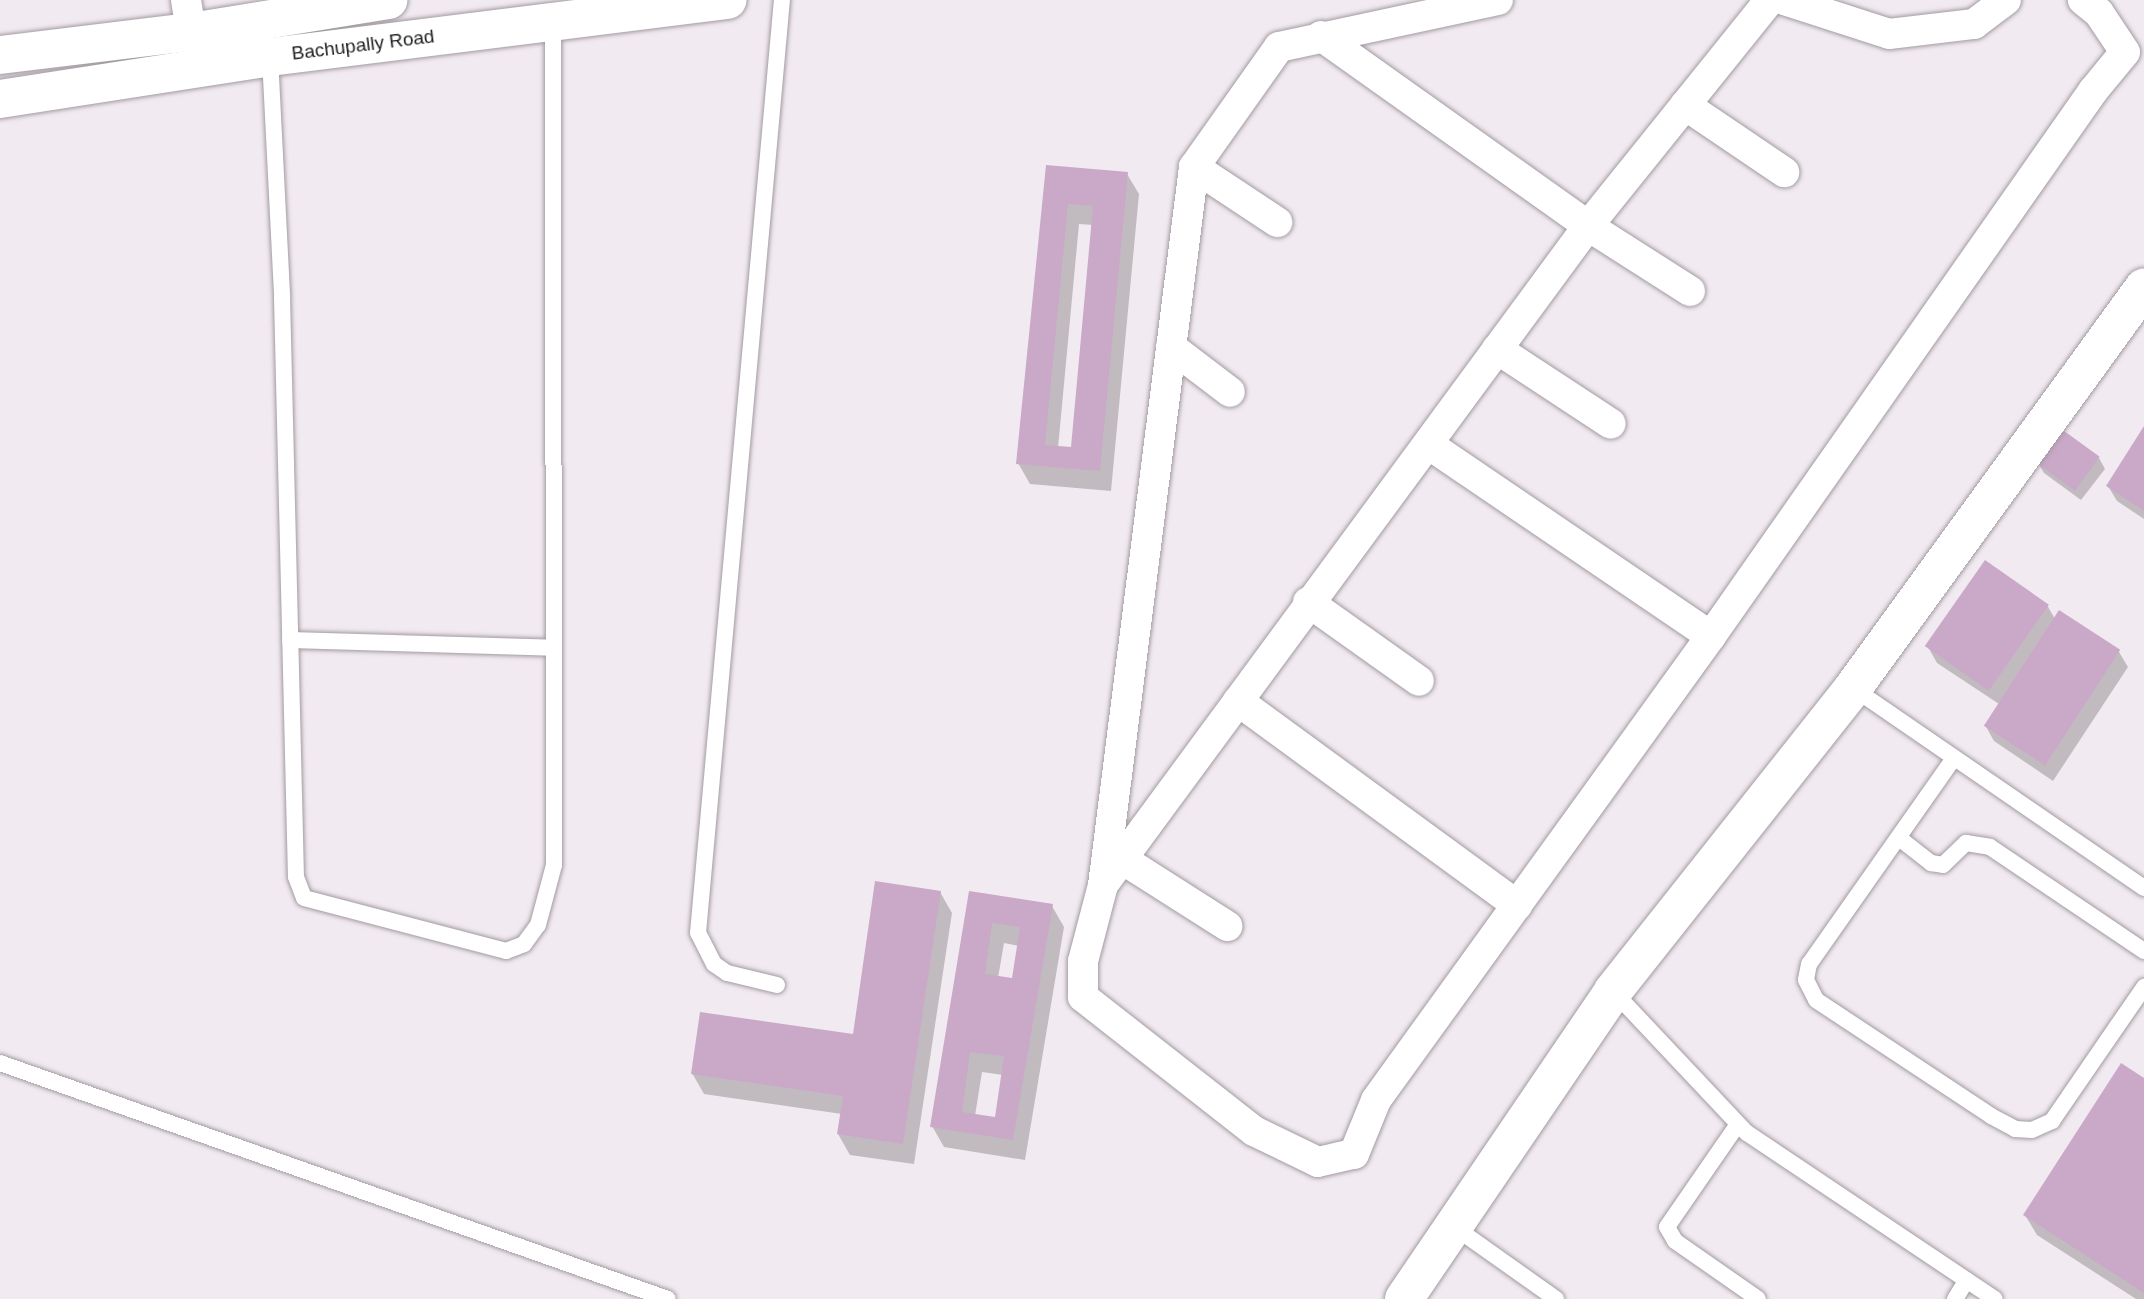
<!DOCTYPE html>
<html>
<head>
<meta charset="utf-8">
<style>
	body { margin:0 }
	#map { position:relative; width:2144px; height:1299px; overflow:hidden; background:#f2eaf1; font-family:Helvetica,sans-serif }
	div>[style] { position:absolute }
	.shadow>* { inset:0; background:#0003 }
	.building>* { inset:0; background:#caa8c8; transform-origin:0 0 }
	.roads { filter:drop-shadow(0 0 2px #a29ba1) drop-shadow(0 0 2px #a29ba1) }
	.lane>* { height:16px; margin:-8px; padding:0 8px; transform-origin:8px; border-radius:8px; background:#fff }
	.street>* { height:30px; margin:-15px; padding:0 15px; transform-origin:15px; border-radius:15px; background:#fff }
	.secondary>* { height:38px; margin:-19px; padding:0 19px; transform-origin:19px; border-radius:19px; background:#fff }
	.primary>* { height:38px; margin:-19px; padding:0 19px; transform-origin:19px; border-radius:19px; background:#fff }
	span { translate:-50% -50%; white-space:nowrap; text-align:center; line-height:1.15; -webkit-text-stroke:5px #fff; paint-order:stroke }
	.street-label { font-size:19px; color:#201e20 }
</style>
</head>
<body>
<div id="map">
	<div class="shadow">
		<i style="clip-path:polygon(evenodd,1047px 166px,1127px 174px,1139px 194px,1111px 491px,1030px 484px,1018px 463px,1047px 166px,1079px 224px,1093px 225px,1072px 449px,1058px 448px,1079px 224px)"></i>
		<i style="clip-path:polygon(2144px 430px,2144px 519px,2117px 501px,2108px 486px)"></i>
		<i style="clip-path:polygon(2099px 458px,2105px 469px,2081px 500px,2044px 473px,2038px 463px)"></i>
		<i style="clip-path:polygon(2047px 605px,2055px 619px,2060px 612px,2119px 652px,2128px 667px,2053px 781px,1994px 741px,1985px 725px,1999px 704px,1937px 663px,1928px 647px)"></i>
		<i style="clip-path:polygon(940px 892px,952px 913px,914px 1164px,850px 1155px,838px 1134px,842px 1114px,704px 1094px,692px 1073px,854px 1036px)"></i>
		<i style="clip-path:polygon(evenodd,971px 893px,1052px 906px,1064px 927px,1025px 1160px,944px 1147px,932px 1126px,971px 893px,1004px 943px,1019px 946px,1014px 980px,998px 978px,1004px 943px,971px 893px,982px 1072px,1003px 1075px,997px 1119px,975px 1116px,982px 1072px)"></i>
		<i style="clip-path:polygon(2144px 1080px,2144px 1299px,2136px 1299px,2037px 1235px,2025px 1215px)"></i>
	</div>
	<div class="building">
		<i style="clip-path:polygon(evenodd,1046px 165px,1128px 172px,1100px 471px,1016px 464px,1046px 165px,1068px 204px,1093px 206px,1071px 447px,1045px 445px,1068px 204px)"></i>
		<i style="clip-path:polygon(2144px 426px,2144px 511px,2106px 486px)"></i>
		<i style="left:2060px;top:428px;width:49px;height:42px;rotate:36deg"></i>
		<i style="left:1985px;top:560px;width:78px;height:105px;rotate:35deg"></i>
		<i style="left:2059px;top:610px;width:73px;height:138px;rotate:33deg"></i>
		<i style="clip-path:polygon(875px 881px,941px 891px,903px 1144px,837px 1134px,843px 1096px,691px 1074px,700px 1012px,853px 1034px)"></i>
		<i style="clip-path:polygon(evenodd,969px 891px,1053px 904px,1013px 1140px,930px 1127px,969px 891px,992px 923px,1020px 927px,1012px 978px,985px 974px,992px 923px,969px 891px,970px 1052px,1004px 1056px,995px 1117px,962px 1112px,970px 1052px)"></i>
		<i style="clip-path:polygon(2121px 1063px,2144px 1078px,2144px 1293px,2023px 1215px)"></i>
	</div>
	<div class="roads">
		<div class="lane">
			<i style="left:270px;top:57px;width:240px;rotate:87.1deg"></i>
			<i style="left:282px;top:297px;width:580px;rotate:88.62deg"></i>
			<i style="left:296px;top:877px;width:22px;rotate:69deg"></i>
			<i style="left:304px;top:898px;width:209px;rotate:14.7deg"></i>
			<i style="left:506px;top:951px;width:19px;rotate:-21deg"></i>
			<i style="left:524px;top:944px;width:24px;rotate:-54deg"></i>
			<i style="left:538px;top:925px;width:62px;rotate:-75.1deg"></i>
			<i style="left:554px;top:865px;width:843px;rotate:-90.07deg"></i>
			<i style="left:290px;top:640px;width:264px;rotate:1.7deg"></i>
			<i style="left:1853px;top:688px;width:353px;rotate:34.5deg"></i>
			<i style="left:1954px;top:758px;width:252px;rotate:125.1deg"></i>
			<i style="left:1809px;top:964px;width:16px;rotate:101deg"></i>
			<i style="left:1806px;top:980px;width:22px;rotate:63deg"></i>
			<i style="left:1816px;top:1000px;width:210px;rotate:33.5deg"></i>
			<i style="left:1991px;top:1116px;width:27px;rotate:28deg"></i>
			<i style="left:2015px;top:1129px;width:17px;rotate:3deg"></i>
			<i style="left:2032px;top:1130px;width:22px;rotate:-24deg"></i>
			<i style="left:2052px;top:1121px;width:163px;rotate:-55.5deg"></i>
			<i style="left:1899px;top:838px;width:41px;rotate:38deg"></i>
			<i style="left:1931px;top:863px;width:12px;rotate:9deg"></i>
			<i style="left:1943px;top:865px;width:32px;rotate:-44deg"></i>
			<i style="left:1966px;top:843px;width:24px;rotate:9deg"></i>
			<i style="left:1990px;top:847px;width:186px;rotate:34deg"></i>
			<i style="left:777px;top:985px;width:51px;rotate:-166.5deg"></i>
			<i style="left:727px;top:973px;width:16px;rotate:-145deg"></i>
			<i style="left:714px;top:964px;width:35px;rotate:-117deg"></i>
			<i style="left:698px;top:933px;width:937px;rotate:-84.86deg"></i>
			<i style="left:1613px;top:991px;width:195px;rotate:46.7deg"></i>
			<i style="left:1747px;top:1133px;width:298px;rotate:33.8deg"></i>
			<i style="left:0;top:1063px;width:708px;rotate:19.46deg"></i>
			<i style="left:1738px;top:1124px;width:125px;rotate:124.6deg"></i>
			<i style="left:1667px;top:1227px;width:16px;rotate:60deg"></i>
			<i style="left:1675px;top:1241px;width:101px;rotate:34.9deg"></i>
			<i style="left:1453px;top:1226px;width:126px;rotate:35.3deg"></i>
			<i style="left:1955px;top:1299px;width:22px;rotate:-58deg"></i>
		</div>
		<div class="street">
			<i style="left:186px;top:0;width:32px;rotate:81deg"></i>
			<i style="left:1498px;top:0;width:224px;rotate:167.9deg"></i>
			<i style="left:1279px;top:47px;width:147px;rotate:125.3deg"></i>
			<i style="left:1194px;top:167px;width:724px;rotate:97.22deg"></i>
			<i style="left:1103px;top:885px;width:79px;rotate:104.7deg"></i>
			<i style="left:1083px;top:961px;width:36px;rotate:90deg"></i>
			<i style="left:1083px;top:997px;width:217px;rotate:38.1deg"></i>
			<i style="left:1254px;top:1131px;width:71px;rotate:25.8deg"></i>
			<i style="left:1318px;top:1162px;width:37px;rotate:-13deg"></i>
			<i style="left:1354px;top:1154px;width:58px;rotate:-67.8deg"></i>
			<i style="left:1376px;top:1100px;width:572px;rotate:-54.17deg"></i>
			<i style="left:1711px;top:636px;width:666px;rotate:-54.97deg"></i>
			<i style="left:2093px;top:91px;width:50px;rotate:-50.6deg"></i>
			<i style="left:2125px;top:52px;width:47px;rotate:-123.7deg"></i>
			<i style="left:2099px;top:13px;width:21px;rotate:-141deg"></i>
			<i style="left:1784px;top:0;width:110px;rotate:17.9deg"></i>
			<i style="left:1889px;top:34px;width:86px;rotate:-6.7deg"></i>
			<i style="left:1974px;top:24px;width:40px;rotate:-37deg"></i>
			<i style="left:1321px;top:36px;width:328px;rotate:35.4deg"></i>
			<i style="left:1588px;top:226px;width:121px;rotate:32.5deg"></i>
			<i style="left:1685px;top:105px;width:120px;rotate:34.1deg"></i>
			<i style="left:1194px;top:167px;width:100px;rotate:33.5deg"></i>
			<i style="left:1171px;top:347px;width:74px;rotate:37.3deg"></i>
			<i style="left:1497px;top:349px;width:136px;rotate:33.3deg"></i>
			<i style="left:1428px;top:444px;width:342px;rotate:34.2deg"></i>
			<i style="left:1308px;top:602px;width:136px;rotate:35.4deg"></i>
			<i style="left:1238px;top:701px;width:346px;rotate:36.2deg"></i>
			<i style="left:1122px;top:859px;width:125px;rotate:32.5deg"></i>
			<i style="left:1105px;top:882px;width:815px;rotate:-53.64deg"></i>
			<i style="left:1588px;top:226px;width:290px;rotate:-51.2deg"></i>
		</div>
		<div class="secondary">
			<i style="left:1404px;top:1299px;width:372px;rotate:-55.8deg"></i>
			<i style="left:1613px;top:991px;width:387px;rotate:-51.6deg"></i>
			<i style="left:1853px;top:688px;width:495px;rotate:-54deg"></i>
		</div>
		<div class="primary">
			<i style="left:0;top:55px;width:192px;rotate:-6.9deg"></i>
			<i style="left:191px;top:32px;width:200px;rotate:-9.2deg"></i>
			<i style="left:0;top:99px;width:273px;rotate:-8.8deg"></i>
			<i style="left:270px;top:57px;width:461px;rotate:-7.1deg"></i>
		</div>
	</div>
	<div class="street-label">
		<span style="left:363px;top:45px;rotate:-7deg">Bachupally Road</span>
	</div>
</div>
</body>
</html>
